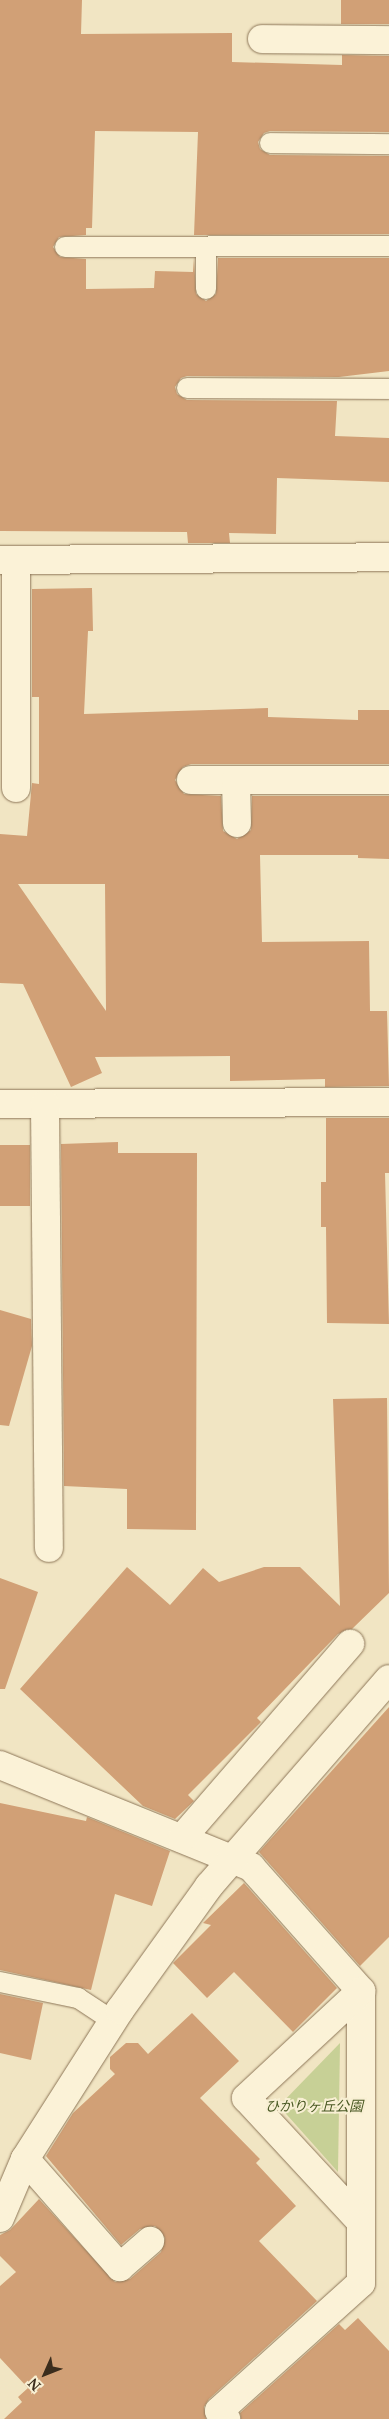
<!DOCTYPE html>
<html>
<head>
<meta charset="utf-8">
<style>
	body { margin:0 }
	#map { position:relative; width:389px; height:2419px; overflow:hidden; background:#f1e5c3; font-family:"Noto Serif","Noto Sans JP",serif }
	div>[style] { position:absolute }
	.green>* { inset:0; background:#c7d096 }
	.building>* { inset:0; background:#d1a076; transform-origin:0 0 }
	.roads { filter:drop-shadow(0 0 1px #8d7658) drop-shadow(0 0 1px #8d7658) }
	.lane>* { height:20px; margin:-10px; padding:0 10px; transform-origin:10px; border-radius:10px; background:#fbf2d7 }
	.street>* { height:28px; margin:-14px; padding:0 14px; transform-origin:14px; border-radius:14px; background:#fbf2d7 }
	span { translate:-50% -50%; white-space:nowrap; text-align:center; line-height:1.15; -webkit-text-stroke:4px #f8efd3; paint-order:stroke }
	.park-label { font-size:14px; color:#495923; font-style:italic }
	.north { position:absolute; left:20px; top:2349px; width:50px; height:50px; -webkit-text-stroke:4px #f8efd3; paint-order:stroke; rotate:226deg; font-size:14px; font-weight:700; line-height:20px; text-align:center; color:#3b2d1d }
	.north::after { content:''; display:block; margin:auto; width:18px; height:22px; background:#3b2d1d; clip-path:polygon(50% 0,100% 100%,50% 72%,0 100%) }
</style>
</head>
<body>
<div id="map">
	<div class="green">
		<i style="clip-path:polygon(340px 2043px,338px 2172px,279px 2106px)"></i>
	</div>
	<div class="building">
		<i style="clip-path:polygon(0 0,82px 0,81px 34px,232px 33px,232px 62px,342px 65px,342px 55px,389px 56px,389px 132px,270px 131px,264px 133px,258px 142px,260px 149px,270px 155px,389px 156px,389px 234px,194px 235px,198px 132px,95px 131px,92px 228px,86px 228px,86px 235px,59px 237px,53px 247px,60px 257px,86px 259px,86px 289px,154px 288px,155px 271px,193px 272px,194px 258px,196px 294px,206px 301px,216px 294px,218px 258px,389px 258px,389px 371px,339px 377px,187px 376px,181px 378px,175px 387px,177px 394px,187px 400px,337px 401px,335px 436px,389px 438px,389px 482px,277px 478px,276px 534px,229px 533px,230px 543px,188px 543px,187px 532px,0 531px)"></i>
		<i style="left:341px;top:0;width:48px;height:24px"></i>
		<i style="clip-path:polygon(evenodd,92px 588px,93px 631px,88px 631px,84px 714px,268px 708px,268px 717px,358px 720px,358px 710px,389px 710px,389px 764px,191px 764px,183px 767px,175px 780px,184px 794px,221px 796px,223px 831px,237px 839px,251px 830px,252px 796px,389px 796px,389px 859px,358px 858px,358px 855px,260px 855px,262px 942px,369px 941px,370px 1011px,387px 1011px,389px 1086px,325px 1087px,325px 1079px,230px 1081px,230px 1056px,95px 1057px,102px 1073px,71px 1087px,23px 984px,0 983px,0 834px,27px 836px,32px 783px,39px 784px,39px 697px,32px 697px,32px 589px,92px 588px,18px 884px,105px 884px,106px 1011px,18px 884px)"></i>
		<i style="clip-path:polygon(326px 1118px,389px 1118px,389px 1173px,385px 1173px,389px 1324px,327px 1323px,326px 1227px,321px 1227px,321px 1182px,326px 1182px)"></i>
		<i style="clip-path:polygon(118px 1142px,118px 1153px,197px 1153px,196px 1530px,127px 1529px,127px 1489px,64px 1486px,61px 1144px)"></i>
		<i style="left:0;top:1145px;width:30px;height:61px"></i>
		<i style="clip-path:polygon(0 1310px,31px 1319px,32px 1346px,9px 1426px,0 1425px)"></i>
		<i style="clip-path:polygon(387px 1398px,389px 1593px,352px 1629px,338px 1634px,257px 1718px,261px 1722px,188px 1795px,194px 1801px,175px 1819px,143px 1806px,20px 1689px,127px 1567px,170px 1605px,203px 1568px,219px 1582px,264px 1567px,300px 1567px,340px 1606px,333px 1399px)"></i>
		<i style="clip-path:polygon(0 1578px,38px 1592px,5px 1689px,0 1689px)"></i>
		<i style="clip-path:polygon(389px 1707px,389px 1937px,360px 1966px,259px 1852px)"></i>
		<i style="clip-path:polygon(0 1803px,86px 1821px,87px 1817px,170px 1851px,152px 1906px,115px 1894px,91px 1990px,0 1970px)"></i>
		<i style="clip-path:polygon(244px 1883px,337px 1988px,293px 2032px,234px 1972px,207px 1998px,173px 1963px,211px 1925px,203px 1923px)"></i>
		<i style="clip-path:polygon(0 1994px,43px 2003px,31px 2060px,0 2053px)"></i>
		<i style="clip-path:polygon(192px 2013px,239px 2061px,200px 2098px,260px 2159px,256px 2163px,296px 2206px,259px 2241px,317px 2301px,209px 2399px,204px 2407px,206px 2419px,4px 2419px,22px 2402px,18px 2397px,28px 2388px,0 2358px,0 2286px,16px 2272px,0 2256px,0 2235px,10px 2230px,39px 2199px,115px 2282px,130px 2279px,161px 2252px,165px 2238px,155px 2226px,140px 2229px,121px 2245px,46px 2156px,73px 2113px,115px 2074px,110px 2069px,110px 2057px,126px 2043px,138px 2043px,148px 2054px)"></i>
		<i style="clip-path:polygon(358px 2318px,389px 2351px,389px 2419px,241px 2419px,240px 2413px,339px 2324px,345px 2330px)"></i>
	</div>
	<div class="roads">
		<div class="lane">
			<i style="left:270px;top:143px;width:119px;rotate:0.5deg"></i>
			<i style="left:65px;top:247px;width:324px;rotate:-0.2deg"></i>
			<i style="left:206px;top:247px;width:42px;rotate:90deg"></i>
			<i style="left:187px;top:388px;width:202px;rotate:0.3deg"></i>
			<i style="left:0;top:1982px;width:80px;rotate:11.6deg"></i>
			<i style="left:78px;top:1998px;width:42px;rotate:33.3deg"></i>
		</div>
		<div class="street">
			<i style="left:262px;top:39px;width:127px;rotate:0.5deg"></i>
			<i style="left:0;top:560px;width:389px;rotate:-0.4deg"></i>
			<i style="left:16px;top:560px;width:228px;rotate:90deg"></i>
			<i style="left:191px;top:780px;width:198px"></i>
			<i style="left:236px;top:780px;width:43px;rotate:88.7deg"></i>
			<i style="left:0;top:1104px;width:389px;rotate:-0.3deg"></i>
			<i style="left:45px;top:1104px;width:444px;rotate:89.5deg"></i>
			<i style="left:0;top:1765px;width:271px;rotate:22.1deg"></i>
			<i style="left:251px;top:1867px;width:166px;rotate:48.4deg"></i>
			<i style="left:361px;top:1991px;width:292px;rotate:90deg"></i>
			<i style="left:361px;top:2283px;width:191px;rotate:138deg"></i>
			<i style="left:219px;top:2411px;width:11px;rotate:49deg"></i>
			<i style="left:182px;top:1838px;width:257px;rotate:-49.1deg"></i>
			<i style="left:25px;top:2159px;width:144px;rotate:48.7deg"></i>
			<i style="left:120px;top:2267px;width:40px;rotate:-41deg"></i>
			<i style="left:0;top:2218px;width:64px;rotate:-67deg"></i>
			<i style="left:25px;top:2159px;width:177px;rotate:-57.5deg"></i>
			<i style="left:120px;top:2010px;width:153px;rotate:-54.3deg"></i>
			<i style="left:209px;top:1886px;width:274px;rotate:-49deg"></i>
			<i style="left:361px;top:2222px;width:169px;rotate:-132.8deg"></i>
			<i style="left:246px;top:2098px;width:157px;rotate:-42.9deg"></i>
		</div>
	</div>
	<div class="park-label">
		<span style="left:314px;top:2106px">ひかりヶ丘公園</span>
	</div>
	<div class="north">N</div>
</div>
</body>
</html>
